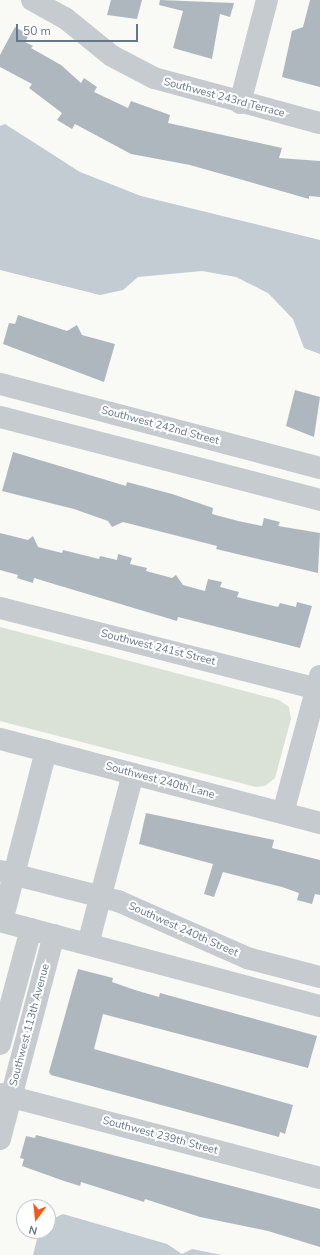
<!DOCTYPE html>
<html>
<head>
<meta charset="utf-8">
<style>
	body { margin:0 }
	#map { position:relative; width:320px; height:1255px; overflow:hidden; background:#f9f9f6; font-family:"Nunito Sans",sans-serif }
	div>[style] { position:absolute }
	.green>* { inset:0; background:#dae1d7 }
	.water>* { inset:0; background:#c2ccd2 }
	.building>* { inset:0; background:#afb7be }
	.minor>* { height:22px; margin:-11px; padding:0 11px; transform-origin:11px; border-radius:11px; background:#c6cbcf }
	span { translate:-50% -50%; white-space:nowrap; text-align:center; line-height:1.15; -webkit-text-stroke:4px #fff; paint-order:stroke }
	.street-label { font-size:11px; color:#65788a }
	.north { position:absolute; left:16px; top:1199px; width:40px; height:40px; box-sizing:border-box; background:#fff; border:1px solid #c1c9d0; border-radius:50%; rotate:195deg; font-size:11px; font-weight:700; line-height:16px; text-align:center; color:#65788a }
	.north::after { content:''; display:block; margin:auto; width:14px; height:18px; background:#f25a1d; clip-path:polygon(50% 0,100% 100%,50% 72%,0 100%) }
	.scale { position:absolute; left:16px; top:24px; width:122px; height:18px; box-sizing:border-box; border:2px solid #65788a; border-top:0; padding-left:5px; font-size:12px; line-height:14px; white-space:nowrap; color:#65788a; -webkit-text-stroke:3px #fff; paint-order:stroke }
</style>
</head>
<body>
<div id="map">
	<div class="green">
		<i style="clip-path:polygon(0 627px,279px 700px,289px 707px,291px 719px,275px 778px,265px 786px,256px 787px,0 721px)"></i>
	</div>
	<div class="water">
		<i style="clip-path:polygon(5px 124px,80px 172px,141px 196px,320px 240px,320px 354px,304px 348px,293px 319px,268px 293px,236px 277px,202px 271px,138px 277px,123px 290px,100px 295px,0 270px,0 126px)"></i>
		<i style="clip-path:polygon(63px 1214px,167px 1244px,182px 1254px,192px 1249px,222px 1255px,33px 1255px,39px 1231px,48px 1231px,48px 1221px)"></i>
	</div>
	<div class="building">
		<i style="clip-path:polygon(111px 0,142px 0,137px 19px,107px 15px)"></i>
		<i style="clip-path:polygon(160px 0,234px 3px,230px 17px,220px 14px,212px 59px,173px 48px,183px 11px,159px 5px)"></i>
		<i style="clip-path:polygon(310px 0,320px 0,320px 87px,282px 77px,292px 31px,303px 27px)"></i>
		<i style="clip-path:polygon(15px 27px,29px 35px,25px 42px,33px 46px,31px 48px,61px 65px,81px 83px,84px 78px,97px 87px,94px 92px,128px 108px,131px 101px,170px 115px,168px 123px,282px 148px,279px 158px,320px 161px,320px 197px,309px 196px,309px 199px,190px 165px,131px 154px,75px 124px,72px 129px,57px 120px,62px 113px,29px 88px,32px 84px,0 67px,0 55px)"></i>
		<i style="clip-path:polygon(18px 315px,67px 331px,77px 325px,82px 335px,115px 344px,104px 382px,3px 344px,9px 323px,15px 324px)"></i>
		<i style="clip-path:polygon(295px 390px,320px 397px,314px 437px,286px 426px)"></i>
		<i style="clip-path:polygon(13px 452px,126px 486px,127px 482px,172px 494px,213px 508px,212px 514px,238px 521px,262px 526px,264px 518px,280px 522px,278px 526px,320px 533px,318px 573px,216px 549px,217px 546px,123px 522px,112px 527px,108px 521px,74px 509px,2px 491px)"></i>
		<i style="clip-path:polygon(0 533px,28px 540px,33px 536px,38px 547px,62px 553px,63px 550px,99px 559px,100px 556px,117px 560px,118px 554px,132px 558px,130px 564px,147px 568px,146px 571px,172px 578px,176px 575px,183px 585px,205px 591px,208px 579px,222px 582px,220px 587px,239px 592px,237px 597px,278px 607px,280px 603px,296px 607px,297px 602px,312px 606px,300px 648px,178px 617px,177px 621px,34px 578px,33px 583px,17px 578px,18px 575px,0 570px)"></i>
		<i style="clip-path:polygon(146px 813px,274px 840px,272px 848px,320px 860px,320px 895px,315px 894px,312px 904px,297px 900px,299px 893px,282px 887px,223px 872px,214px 897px,204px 894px,213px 864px,139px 844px)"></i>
		<i style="clip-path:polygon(78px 969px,113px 978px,112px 982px,135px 990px,159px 997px,160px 993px,317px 1036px,308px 1068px,103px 1014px,94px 1049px,293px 1105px,285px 1134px,280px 1132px,279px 1137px,51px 1075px,49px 1072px)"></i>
		<i style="clip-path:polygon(36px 1135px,320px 1209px,320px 1247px,268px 1231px,200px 1217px,145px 1199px,144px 1202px,81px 1182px,80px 1186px,64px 1181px,22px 1166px,24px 1159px,20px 1158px,26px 1136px,35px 1138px)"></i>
	</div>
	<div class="minor">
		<i style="left:32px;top:0;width:38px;rotate:29deg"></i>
		<i style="left:65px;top:18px;width:60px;rotate:39deg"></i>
		<i style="left:112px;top:56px;width:47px;rotate:27.6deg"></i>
		<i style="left:154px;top:78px;width:172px;rotate:15.2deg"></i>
		<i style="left:240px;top:103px;width:106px;rotate:-75.3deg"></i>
		<i style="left:0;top:384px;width:331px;rotate:14.7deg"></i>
		<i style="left:0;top:417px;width:331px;rotate:14.5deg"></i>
		<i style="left:0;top:608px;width:327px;rotate:14.3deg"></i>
		<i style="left:0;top:739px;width:331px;rotate:14.7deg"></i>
		<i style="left:283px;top:813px;width:142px;rotate:-74.9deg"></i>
		<i style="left:0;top:871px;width:122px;rotate:14.3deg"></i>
		<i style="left:118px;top:901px;width:141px;rotate:23.8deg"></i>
		<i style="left:247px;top:958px;width:75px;rotate:14.6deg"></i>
		<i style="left:0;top:921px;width:331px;rotate:14.9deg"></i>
		<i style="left:2px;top:921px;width:176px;rotate:-75.5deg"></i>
		<i style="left:88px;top:944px;width:176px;rotate:-75.2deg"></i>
		<i style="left:0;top:1044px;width:119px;rotate:-74.9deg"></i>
		<i style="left:0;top:1094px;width:331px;rotate:14.7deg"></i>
		<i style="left:0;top:1139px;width:211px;rotate:-75.2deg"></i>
	</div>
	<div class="street-label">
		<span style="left:224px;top:98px;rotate:15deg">Southwest 243rd Terrace</span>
		<span style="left:160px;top:426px;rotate:15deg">Southwest 242nd Street</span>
		<span style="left:158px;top:648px;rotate:14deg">Southwest 241st Street</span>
		<span style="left:160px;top:781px;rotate:15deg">Southwest 240th Lane</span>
		<span style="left:183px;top:930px;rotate:24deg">Southwest 240th Street</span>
		<span style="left:30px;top:1025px;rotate:-75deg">Southwest 113th Avenue</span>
		<span style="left:160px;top:1136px;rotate:15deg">Southwest 239th Street</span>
	</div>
	<div class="north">N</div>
	<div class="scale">50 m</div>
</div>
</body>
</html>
